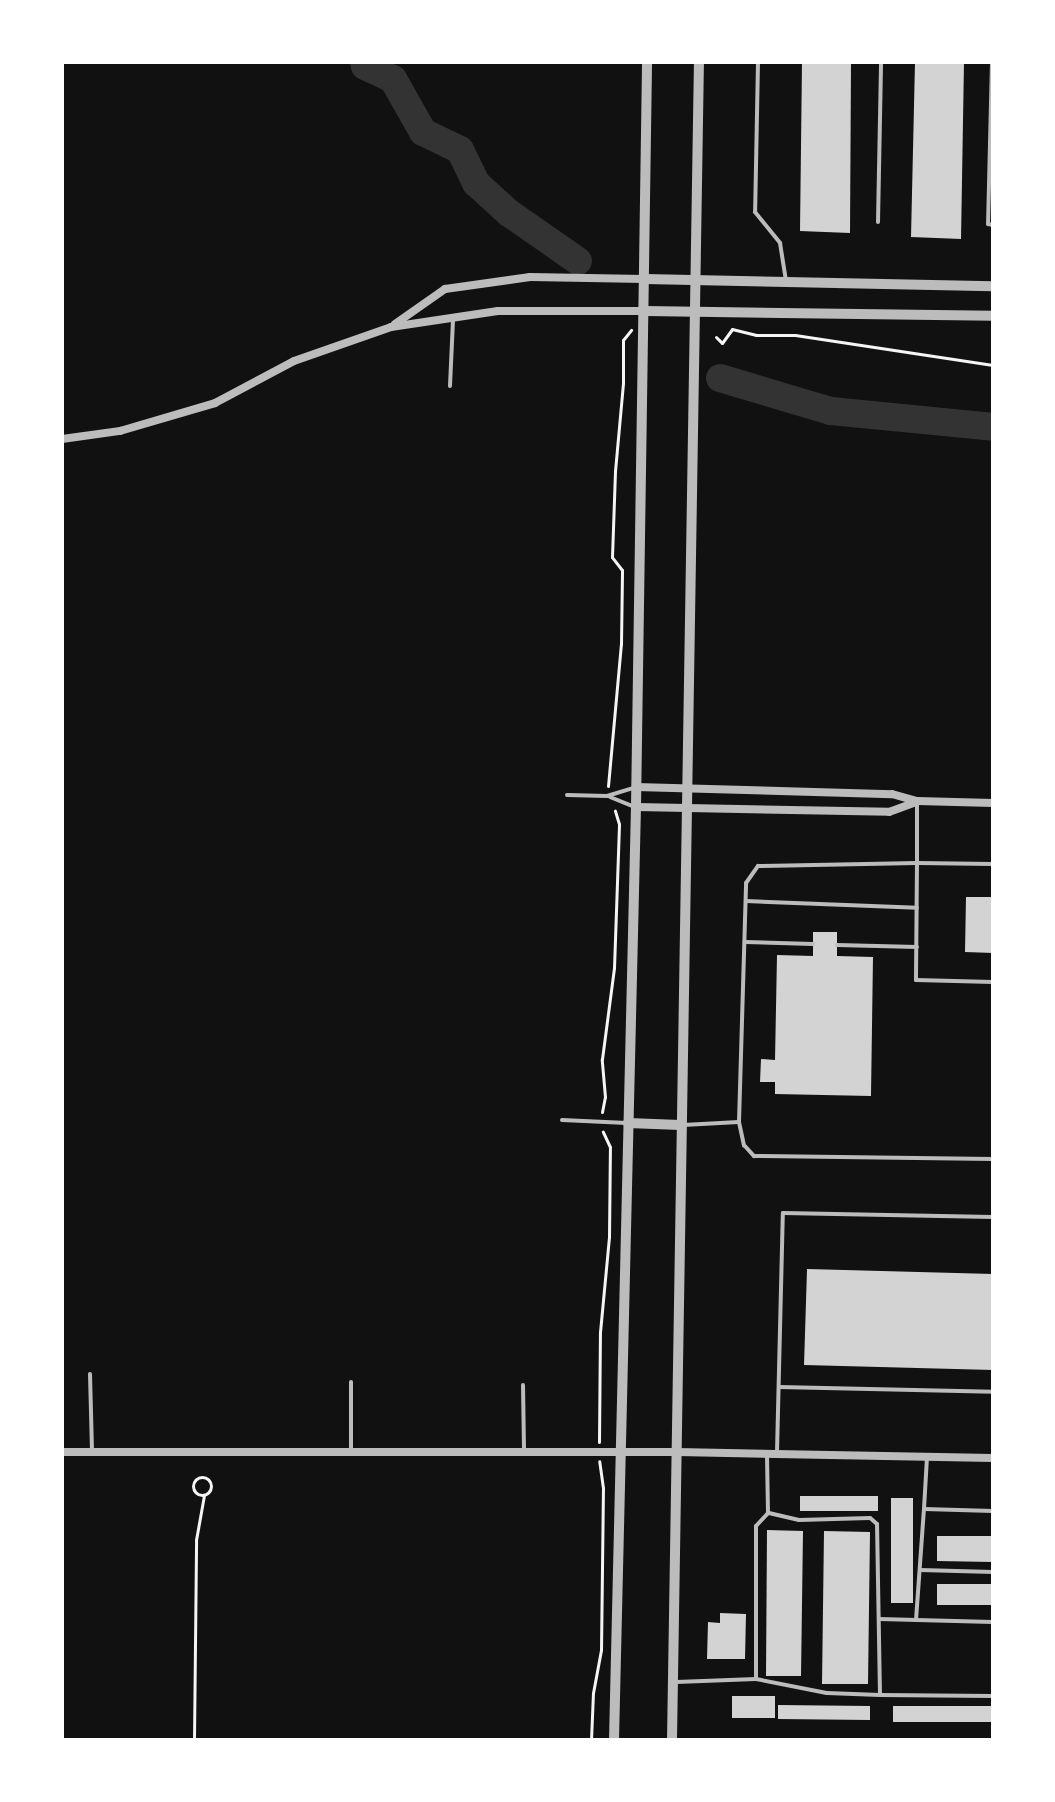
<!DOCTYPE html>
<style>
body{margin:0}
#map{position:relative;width:1055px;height:1802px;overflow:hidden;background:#111;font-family:"Fira Sans",sans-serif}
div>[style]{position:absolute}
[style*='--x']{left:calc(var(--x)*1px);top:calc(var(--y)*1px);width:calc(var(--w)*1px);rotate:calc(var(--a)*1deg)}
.river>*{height:28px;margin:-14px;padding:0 14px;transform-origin:14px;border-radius:14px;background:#333}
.building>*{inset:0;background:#d3d3d3}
.path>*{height:3px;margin:-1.5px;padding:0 1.5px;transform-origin:1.5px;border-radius:1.5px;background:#f5f5f5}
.path>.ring{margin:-1.5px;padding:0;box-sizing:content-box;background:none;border:3px solid #f5f5f5;border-radius:50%}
.service>*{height:4px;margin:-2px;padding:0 2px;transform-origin:2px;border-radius:2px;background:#bcbcbc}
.minor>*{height:8px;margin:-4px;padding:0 4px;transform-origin:4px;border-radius:4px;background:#bcbcbc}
.tertiary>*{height:10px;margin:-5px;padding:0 5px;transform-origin:5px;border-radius:5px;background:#bcbcbc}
span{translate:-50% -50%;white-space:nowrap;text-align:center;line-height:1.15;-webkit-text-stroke:7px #fff;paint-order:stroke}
.frame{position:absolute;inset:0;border:64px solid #fff;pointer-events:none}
</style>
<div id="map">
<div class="river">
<i style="--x:364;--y:62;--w:4;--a:76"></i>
<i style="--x:365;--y:66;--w:31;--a:25"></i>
<i style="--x:393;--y:79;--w:61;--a:60.5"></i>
<i style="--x:423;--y:132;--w:41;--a:25.9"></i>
<i style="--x:460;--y:150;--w:37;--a:64"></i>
<i style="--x:476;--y:183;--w:45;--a:42.3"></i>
<i style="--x:509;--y:213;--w:84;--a:34.8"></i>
<i style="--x:720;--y:378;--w:116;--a:16.6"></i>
<i style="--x:831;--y:411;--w:163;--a:5.6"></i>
</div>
<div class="building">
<i style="clip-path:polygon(802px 62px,851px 62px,850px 233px,800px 231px)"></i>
<i style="clip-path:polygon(915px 62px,964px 62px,961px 239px,911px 237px)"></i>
<i style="clip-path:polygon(966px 897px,993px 897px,993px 953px,965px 952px)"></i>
<i style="clip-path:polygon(813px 932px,837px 932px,837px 956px,873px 957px,871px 1096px,775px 1094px,775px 1082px,760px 1082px,761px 1059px,775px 1060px,777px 955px,813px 956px)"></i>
<i style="clip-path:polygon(807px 1269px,993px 1274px,993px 1370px,804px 1365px)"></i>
<i style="clip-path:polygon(800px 1496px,878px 1496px,878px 1511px,800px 1511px)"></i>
<i style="clip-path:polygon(891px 1498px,913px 1498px,913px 1603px,891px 1603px)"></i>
<i style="clip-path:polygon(767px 1530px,803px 1531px,801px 1676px,766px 1676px)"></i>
<i style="clip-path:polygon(824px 1531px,870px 1532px,868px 1684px,822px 1684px)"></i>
<i style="clip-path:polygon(937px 1536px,993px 1536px,993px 1562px,937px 1561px)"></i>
<i style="clip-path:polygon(937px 1584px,993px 1584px,993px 1605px,937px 1605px)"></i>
<i style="clip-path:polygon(720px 1613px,746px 1614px,745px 1659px,707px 1659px,708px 1622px,720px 1623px)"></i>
<i style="clip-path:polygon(732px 1696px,775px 1696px,775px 1718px,732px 1718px)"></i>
<i style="clip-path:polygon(778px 1705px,870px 1706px,870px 1720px,778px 1719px)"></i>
<i style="clip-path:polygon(893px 1706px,993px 1706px,993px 1722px,893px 1722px)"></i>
</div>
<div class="path">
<i style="--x:716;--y:337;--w:8;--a:45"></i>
<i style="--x:722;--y:343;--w:17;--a:-54"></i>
<i style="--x:732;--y:329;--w:25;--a:14"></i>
<i style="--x:756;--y:335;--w:39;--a:0"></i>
<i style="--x:795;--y:335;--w:200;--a:8.6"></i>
<i style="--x:608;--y:786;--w:143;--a:-84.8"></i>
<i style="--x:621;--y:644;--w:74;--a:-89.2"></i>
<i style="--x:622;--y:570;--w:16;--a:-128"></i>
<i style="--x:612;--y:557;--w:86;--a:-88"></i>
<i style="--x:615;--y:471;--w:88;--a:-84.8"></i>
<i style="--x:623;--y:383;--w:43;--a:-90"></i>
<i style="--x:623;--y:340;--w:13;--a:-51"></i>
<i style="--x:602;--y:1112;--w:15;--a:-79"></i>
<i style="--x:605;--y:1097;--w:38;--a:-95"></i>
<i style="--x:602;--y:1059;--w:92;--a:-82.5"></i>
<i style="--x:614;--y:968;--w:144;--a:-88"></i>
<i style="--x:619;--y:824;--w:14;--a:-107"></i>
<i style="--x:599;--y:1442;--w:110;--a:-89.5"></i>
<i style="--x:600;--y:1332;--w:95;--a:-84.6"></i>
<i style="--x:609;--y:1237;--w:90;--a:-89.4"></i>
<i style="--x:610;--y:1147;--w:17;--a:-115"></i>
<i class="ring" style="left:193px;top:1477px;width:15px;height:15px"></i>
<i style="--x:194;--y:1740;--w:200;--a:-89.4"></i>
<i style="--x:196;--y:1540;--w:46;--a:-79.9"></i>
<i style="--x:591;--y:1740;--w:47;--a:-87.6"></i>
<i style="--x:593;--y:1693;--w:44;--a:-79.5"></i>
<i style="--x:601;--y:1650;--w:162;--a:-89.3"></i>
<i style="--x:603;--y:1488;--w:27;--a:-98"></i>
</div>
<div class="service">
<i style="--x:758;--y:62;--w:150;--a:91.1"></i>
<i style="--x:755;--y:212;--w:40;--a:51"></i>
<i style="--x:780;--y:243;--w:37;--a:81"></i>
<i style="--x:992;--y:62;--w:162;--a:91.4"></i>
<i style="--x:988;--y:224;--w:5;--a:11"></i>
<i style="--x:878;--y:222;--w:160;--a:-88.9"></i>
<i style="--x:450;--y:386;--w:66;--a:-87.4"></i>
<i style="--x:567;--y:795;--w:40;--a:1.4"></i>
<i style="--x:607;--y:796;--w:27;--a:-17"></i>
<i style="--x:610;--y:797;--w:27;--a:22"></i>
<i style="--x:917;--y:801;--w:62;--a:90"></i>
<i style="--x:917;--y:863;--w:76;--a:0.8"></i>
<i style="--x:746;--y:901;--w:171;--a:2.3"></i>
<i style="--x:745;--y:942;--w:68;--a:1.7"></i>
<i style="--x:837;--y:945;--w:80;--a:1.4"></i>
<i style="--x:562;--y:1120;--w:65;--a:2.6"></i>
<i style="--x:739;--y:1122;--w:239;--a:-88.3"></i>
<i style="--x:746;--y:883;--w:21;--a:-55"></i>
<i style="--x:758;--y:866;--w:159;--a:-1.1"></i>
<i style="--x:917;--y:863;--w:117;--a:90.5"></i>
<i style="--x:916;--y:980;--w:77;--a:1.5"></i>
<i style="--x:683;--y:1125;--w:56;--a:-3.1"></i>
<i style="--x:739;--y:1122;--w:24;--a:78"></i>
<i style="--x:744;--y:1145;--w:15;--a:48"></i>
<i style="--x:754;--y:1156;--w:239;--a:0.7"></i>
<i style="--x:90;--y:1374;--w:78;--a:88.5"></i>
<i style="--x:523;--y:1385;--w:65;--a:89.1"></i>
<i style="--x:779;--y:1387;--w:214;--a:1.3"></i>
<i style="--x:351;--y:1452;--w:70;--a:-90"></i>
<i style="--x:777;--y:1452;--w:239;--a:-88.6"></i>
<i style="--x:783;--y:1213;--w:210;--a:1.1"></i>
<i style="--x:927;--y:1457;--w:52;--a:93.3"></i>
<i style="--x:924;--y:1509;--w:69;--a:1.7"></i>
<i style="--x:920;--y:1570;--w:73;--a:1.6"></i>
<i style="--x:879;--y:1619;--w:114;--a:1.5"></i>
<i style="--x:916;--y:1620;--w:111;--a:-85.9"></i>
<i style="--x:756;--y:1679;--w:72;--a:11.2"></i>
<i style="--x:827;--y:1693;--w:53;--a:2.2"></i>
<i style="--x:880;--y:1695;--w:171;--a:-91"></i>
<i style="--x:877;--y:1524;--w:9;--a:-139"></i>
<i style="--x:870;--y:1518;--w:71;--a:178.4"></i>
<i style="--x:799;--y:1520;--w:32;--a:-167"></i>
<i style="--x:676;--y:1682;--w:80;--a:-2.1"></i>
<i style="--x:756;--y:1679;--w:153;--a:-90"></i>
<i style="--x:756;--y:1526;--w:18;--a:-47"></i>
<i style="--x:768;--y:1513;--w:59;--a:-91"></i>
<i style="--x:880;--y:1695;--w:113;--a:0.5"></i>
</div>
<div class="minor">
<i style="--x:395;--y:324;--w:61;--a:-35"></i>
<i style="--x:445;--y:289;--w:86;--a:-8"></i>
<i style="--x:530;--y:277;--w:115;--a:1"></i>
<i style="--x:62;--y:439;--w:59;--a:-7.9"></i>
<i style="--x:120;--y:431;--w:99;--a:-16.4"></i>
<i style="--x:215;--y:403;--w:89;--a:-28"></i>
<i style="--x:294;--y:361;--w:103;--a:-19.3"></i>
<i style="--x:391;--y:327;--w:108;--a:-8.5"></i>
<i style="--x:498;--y:311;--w:147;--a:0"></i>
<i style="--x:636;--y:787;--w:256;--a:1.6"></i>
<i style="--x:892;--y:794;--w:26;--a:16"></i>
<i style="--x:917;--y:801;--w:76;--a:1.5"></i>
<i style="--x:636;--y:807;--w:253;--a:1.1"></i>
<i style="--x:889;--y:812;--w:29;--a:-20"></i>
<i style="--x:62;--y:1452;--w:615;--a:0"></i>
<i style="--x:677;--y:1452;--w:316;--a:1.1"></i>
</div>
<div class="tertiary">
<i style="--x:645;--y:279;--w:348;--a:1.2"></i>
<i style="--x:645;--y:311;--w:348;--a:0.8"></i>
<i style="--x:628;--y:1123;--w:52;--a:2.2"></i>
<i style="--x:614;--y:1740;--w:933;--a:-88.65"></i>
<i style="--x:636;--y:807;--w:745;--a:-89.15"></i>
<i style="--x:672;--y:1740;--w:1678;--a:-89.08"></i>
</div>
<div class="frame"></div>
</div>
